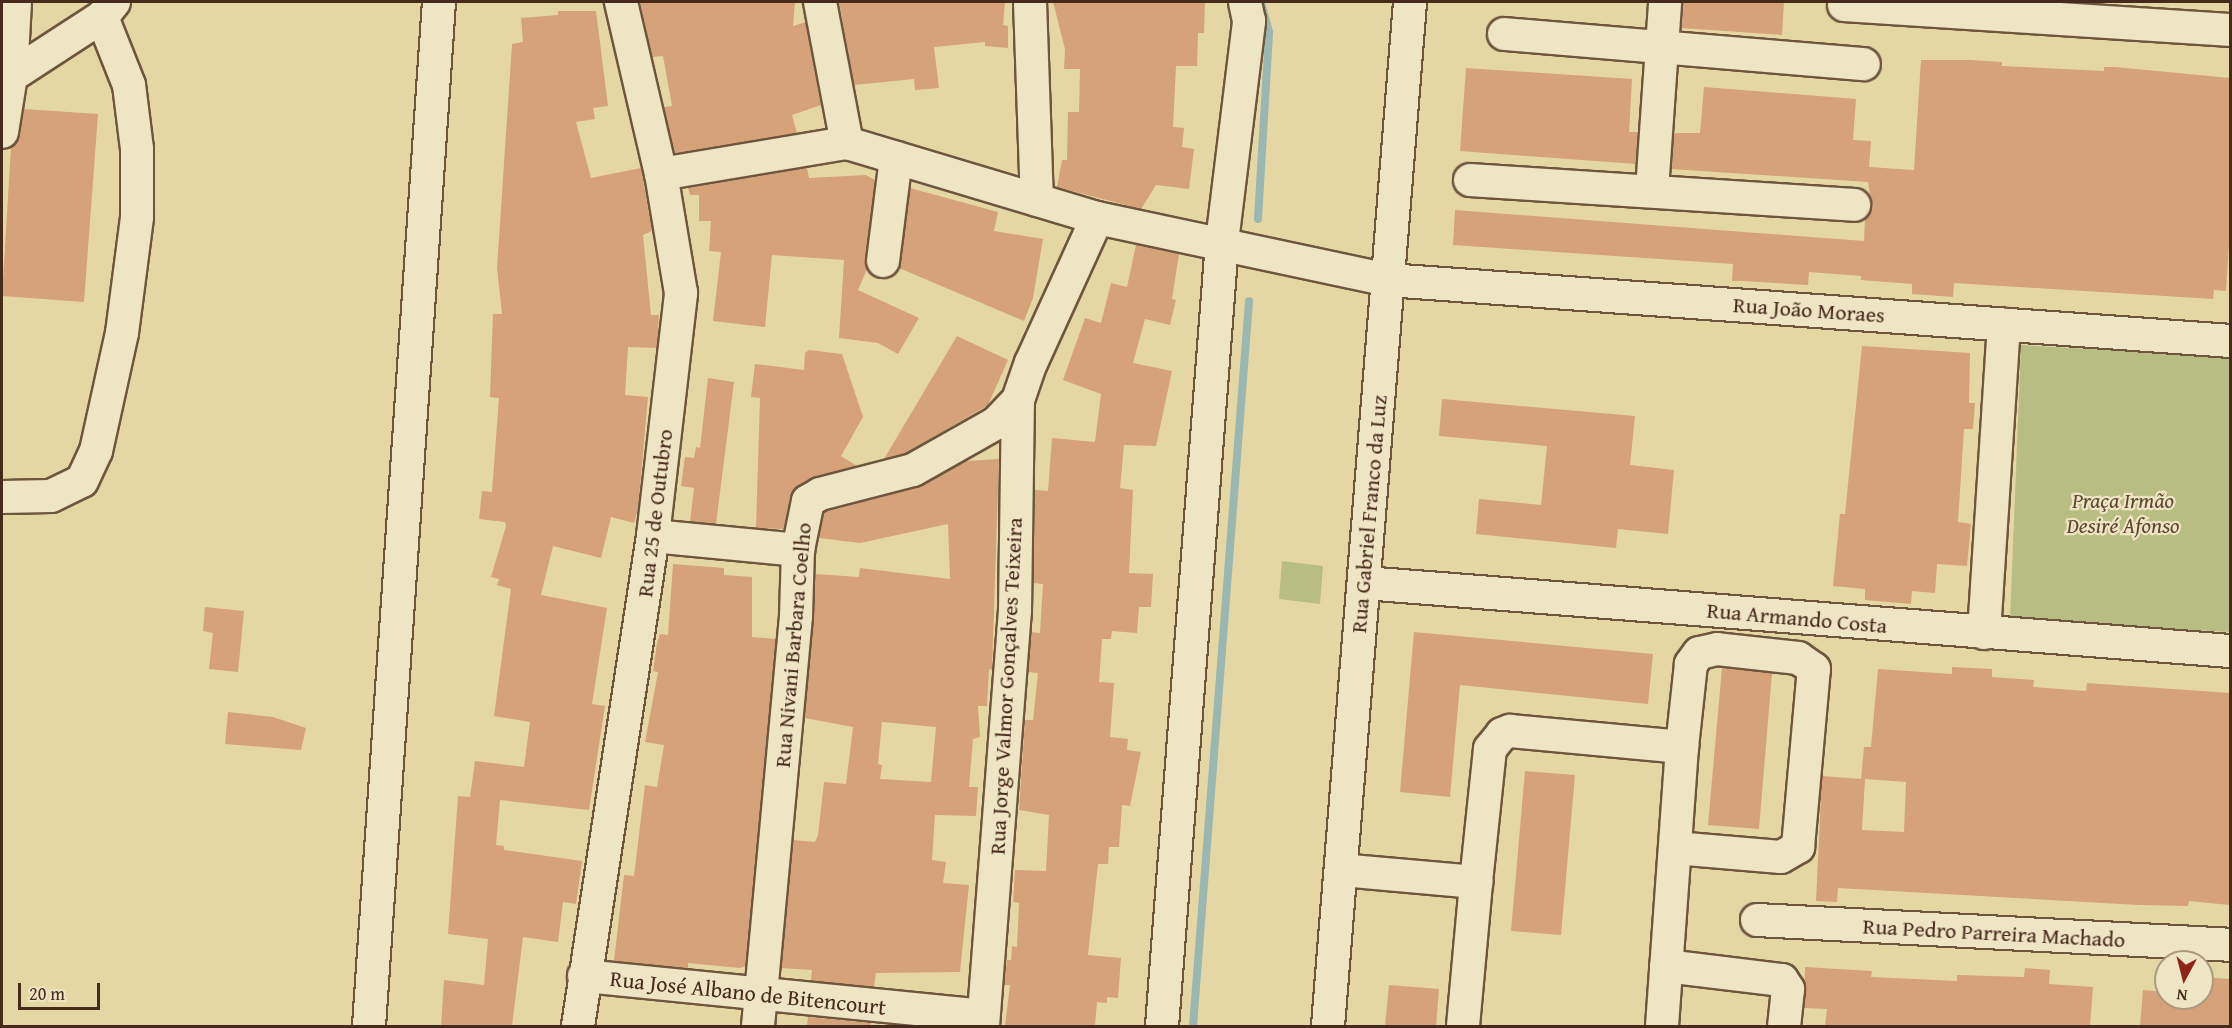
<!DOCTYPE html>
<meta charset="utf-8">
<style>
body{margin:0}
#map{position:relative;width:2232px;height:1028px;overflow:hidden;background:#e5d7a4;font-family:"Gentium Book Plus",serif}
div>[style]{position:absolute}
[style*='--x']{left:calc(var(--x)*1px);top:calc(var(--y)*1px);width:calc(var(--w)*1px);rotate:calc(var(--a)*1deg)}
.green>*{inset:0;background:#b8bd83}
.stream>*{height:8px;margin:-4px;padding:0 4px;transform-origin:4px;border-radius:4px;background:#9bb7b2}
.building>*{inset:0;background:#d6a279}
.roads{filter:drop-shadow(2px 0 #6e553e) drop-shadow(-2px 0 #6e553e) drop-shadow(0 2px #6e553e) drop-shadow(0 -2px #6e553e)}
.minor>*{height:32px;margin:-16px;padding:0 16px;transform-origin:16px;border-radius:16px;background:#eee5c4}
span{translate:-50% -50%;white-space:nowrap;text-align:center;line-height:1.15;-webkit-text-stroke:4.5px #eee5c4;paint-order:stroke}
.street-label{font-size:22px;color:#462a1c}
.park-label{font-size:22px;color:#5d4731;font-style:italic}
.frame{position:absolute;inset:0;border:3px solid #462a1c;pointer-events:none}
.north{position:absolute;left:2154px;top:950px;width:60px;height:60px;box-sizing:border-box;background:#eee5c4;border:2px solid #ab9a81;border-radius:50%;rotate:187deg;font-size:16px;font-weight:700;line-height:24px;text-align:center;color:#462a1c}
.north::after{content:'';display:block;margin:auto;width:21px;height:27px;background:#8f2418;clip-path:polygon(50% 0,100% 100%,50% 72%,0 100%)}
.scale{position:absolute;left:18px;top:983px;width:82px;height:27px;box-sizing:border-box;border:3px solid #462a1c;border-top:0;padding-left:8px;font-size:18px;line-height:21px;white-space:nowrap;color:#462a1c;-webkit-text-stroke:4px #eee5c4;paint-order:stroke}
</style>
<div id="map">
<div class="green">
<i style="clip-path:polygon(2021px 345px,2230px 357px,2230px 632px,2010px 620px)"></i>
<i style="clip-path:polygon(1282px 561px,1323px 566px,1320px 604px,1279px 599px)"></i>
</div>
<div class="stream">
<i style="--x:1258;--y:219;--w:187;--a:-86.6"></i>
<i style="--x:1269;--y:32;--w:31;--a:-105"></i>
<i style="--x:1193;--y:1026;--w:727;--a:-85.58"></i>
</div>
<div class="building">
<i style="clip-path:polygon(640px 2px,795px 2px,793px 26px,806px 22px,821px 105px,792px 115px,797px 133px,675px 153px,664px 107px,672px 106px,663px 56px,652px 57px)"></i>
<i style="clip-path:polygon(839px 2px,1005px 2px,1003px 25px,1008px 26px,1008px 48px,985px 46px,985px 42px,934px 47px,939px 88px,915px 90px,914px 79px,854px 85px)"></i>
<i style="clip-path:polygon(1053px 2px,1205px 2px,1204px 33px,1198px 33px,1197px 66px,1176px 66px,1173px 127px,1184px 128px,1182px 147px,1194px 149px,1189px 189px,1156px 185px,1141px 209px,1057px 187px,1062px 160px,1067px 160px,1068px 112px,1079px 112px,1080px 69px,1064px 69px,1065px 49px)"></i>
<i style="clip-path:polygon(1683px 2px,1784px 2px,1782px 35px,1681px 28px)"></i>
<i style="clip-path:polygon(558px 11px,596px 11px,608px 106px,593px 108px,595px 119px,576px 122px,591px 178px,641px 168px,652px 231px,643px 235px,651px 315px,659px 315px,657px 348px,628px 347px,625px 395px,648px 397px,638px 509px,634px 523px,611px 517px,601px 558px,553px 546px,541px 595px,607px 608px,592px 704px,605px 706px,589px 810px,500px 800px,496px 845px,504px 846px,504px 850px,582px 861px,576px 904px,563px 902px,558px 942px,523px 937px,512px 1026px,441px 1026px,444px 980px,484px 985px,488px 939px,448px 934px,458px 796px,470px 797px,475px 761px,524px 767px,530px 722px,494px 716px,511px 589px,497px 585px,499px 579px,491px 577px,506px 526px,505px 522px,479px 519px,482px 491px,492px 492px,499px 398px,490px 397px,493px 314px,502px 314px,497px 268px,512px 44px,523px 42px,521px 18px,558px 15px)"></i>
<i style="clip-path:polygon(1921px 60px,1971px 60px,2002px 62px,2002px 66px,2104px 71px,2104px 67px,2115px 67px,2230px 78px,2230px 230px,2226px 291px,2214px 290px,2213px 299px,1954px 283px,1953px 297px,1912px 294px,1912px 284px,1861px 280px,1861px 276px,1809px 272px,1808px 285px,1743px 281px,1732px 281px,1733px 264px,1453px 245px,1455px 210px,1864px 241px,1865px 218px,1872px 207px,1868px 182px,1671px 169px,1674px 133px,1700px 133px,1704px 87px,1856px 99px,1853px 140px,1871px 141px,1869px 167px,1914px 170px)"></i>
<i style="clip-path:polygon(1466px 68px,1632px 79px,1629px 132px,1638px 132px,1636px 164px,1460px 151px)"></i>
<i style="clip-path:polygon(24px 109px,98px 114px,84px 302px,2px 296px,11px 147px,20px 135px)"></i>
<i style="clip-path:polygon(807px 168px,809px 178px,866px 175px,875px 180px,867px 269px,858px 290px,919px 318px,898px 354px,878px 343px,839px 338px,844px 260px,772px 255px,765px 327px,713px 321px,721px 252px,709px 251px,711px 221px,699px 221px,699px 195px,690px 195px,688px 188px)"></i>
<i style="clip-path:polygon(910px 188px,998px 212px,994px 231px,1043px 239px,1033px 298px,1024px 321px,899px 268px)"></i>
<i style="clip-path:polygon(1136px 245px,1179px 254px,1172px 299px,1176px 300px,1170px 325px,1145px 319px,1133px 363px,1172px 371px,1156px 446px,1124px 445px,1120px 488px,1133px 490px,1129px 573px,1153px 574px,1151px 607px,1139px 607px,1137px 633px,1112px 631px,1111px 639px,1102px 639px,1099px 682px,1114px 683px,1110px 737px,1128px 739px,1127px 750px,1141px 752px,1130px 806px,1122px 805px,1119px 847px,1109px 847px,1108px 864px,1098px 864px,1088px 955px,1121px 958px,1118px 998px,1107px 997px,1107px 1003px,1097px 1002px,1095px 1026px,1005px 1026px,1010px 985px,1004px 985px,1007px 960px,1011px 960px,1012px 946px,1017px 947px,1019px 903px,1013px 902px,1015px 870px,1046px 871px,1049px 815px,1019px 810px,1025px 720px,1033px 720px,1038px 673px,1028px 672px,1031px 632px,1040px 633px,1043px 584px,1033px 583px,1035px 490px,1048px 491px,1052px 438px,1095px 442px,1101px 394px,1063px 380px,1085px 318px,1101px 323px,1111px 283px,1127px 287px)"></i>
<i style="clip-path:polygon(957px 336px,1008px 360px,988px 405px,906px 453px,884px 459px)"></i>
<i style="clip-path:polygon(1862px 346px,1970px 353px,1969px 403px,1975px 403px,1973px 429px,1964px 429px,1958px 522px,1971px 524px,1967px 566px,1937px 564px,1935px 593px,1912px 591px,1911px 604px,1865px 600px,1865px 589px,1833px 586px,1840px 514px,1845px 514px)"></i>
<i style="clip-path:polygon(809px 350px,842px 354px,863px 417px,841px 456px,857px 466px,816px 477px,799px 486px,790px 497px,784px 529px,756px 528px,760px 398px,751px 397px,755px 364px,804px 370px,805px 353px)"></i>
<i style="clip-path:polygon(708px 378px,734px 382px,716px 524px,690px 522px,694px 488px,681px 486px,685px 457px,694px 458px,696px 447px,700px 448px)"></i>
<i style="clip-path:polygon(1442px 399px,1635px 416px,1630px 465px,1674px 470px,1668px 534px,1618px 529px,1616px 548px,1476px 534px,1479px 499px,1541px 505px,1547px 446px,1439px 436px)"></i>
<i style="clip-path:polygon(evenodd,999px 459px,992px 670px,989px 669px,987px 706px,978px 706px,980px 737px,973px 739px,969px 787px,978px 787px,976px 816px,935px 815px,932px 860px,946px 862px,943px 883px,969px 885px,960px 972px,876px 973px,874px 987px,811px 981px,812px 970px,781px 968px,793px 840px,815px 842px,818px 835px,824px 782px,846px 784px,853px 727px,805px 718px,815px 574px,859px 577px,860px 568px,950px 579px,948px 524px,860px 543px,819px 538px,824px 512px,918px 487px,966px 461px,999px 459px,882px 722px,936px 727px,931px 782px,880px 779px,882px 765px,878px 764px,882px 722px)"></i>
<i style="clip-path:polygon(673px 564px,724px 568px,724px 575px,752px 577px,752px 637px,776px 639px,746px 966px,740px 968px,688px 963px,688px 968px,614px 961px,624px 875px,634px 876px,645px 785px,657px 787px,664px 745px,645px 742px,658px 672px,653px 671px,657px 643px,660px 634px,668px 635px)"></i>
<i style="clip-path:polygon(205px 607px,244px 611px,238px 672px,209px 669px,213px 633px,203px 631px)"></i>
<i style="clip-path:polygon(1414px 632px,1653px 654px,1648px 704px,1460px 685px,1450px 797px,1400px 792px)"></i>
<i style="clip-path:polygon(evenodd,1952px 667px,1992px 669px,1992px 677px,2034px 680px,2033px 687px,2086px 691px,2087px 683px,2230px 693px,2230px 905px,2189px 901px,2188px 906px,2139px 905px,1838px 888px,1837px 902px,1816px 901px,1822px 776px,1861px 779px,1864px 747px,1871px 747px,1878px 669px,1952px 674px,1952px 667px,1865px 779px,1906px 782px,1904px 832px,1862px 830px,1865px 779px)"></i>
<i style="clip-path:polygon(1722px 668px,1772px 673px,1759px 829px,1708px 825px)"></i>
<i style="clip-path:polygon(228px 712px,273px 717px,306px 728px,301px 750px,225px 744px)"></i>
<i style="clip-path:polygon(1525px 771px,1575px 775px,1561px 935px,1511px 931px)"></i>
<i style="clip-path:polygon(1805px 967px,1872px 971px,1871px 977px,1957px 981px,1957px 975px,2024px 977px,2025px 968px,2050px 970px,2049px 984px,2093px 987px,2090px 1026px,1825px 1026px,1827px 1009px,1804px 1008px)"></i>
<i style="clip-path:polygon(2202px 977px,2230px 979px,2230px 1026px,2140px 1026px,2143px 990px,2166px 992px,2166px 998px,2202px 998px)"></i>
<i style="clip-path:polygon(1389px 985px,1439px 989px,1436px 1026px,1385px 1026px)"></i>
<i style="clip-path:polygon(808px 1017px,871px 1023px,871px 1026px,807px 1026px)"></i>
</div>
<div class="roads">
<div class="minor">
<i style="--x:820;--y:2;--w:144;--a:79.2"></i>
<i style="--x:1030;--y:2;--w:198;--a:88"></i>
<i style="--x:1844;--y:5;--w:387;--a:3.7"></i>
<i style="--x:1504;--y:34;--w:361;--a:4.8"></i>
<i style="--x:11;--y:76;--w:74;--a:-86.9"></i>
<i style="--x:2;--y:132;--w:57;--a:-80.9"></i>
<i style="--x:11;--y:76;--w:108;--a:-33"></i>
<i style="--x:102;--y:17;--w:19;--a:-51"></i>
<i style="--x:661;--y:174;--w:189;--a:-9.5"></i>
<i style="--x:847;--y:143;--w:261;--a:16.7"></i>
<i style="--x:1097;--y:218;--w:298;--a:12"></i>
<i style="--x:1388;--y:280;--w:844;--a:4.14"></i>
<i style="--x:1470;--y:180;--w:385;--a:3.7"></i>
<i style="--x:1652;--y:190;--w:188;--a:-86"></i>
<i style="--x:883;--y:261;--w:104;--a:-82.8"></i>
<i style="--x:2;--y:497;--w:49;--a:-1.2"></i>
<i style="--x:51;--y:496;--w:34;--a:-26"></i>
<i style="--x:82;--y:481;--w:33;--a:-65"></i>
<i style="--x:96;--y:451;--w:121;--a:-77.6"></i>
<i style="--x:122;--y:333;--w:117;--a:-82.6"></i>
<i style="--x:137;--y:217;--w:68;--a:-90"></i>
<i style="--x:137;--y:149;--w:64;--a:-97.1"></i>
<i style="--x:129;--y:85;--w:73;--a:-111.7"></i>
<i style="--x:653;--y:536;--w:146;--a:5.5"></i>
<i style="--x:1364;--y:583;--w:869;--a:4.49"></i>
<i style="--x:1984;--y:633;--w:309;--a:-86.3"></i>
<i style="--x:1675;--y:848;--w:106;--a:4.9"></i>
<i style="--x:1781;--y:857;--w:20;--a:-30"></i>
<i style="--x:1798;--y:847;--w:179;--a:-84.9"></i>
<i style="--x:1814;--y:669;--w:19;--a:-145"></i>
<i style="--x:1798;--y:658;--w:81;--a:-173.7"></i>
<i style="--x:1717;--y:649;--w:18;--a:167"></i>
<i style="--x:1699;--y:653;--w:14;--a:126"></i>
<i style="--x:1691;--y:664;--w:83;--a:96.2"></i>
<i style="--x:1341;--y:870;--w:136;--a:5.1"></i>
<i style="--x:1476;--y:882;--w:134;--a:-84"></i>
<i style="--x:1490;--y:749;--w:19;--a:-51"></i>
<i style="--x:1502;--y:734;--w:9;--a:-21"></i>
<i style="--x:1510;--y:731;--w:173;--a:5.3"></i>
<i style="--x:1682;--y:747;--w:280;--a:94.1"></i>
<i style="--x:1757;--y:920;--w:474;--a:3"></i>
<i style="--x:1666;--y:966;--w:117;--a:6.9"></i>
<i style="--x:1782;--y:980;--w:11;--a:56"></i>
<i style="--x:1788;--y:989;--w:37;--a:96"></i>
<i style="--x:584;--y:976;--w:401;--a:5.7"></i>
<i style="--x:369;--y:1026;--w:1026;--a:-86.09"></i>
<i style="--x:578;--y:1026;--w:496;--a:-81.3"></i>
<i style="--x:653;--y:536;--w:245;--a:-83.4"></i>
<i style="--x:681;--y:293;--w:121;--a:-99.5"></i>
<i style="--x:661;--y:174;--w:177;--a:-103.1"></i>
<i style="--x:758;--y:1026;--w:412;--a:-84.7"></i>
<i style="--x:796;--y:616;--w:66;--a:-88.3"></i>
<i style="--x:798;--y:550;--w:50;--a:-78.5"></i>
<i style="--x:808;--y:501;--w:14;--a:-30"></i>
<i style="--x:820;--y:494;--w:96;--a:-14.5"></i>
<i style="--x:913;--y:470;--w:95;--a:-29.5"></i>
<i style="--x:996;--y:423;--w:32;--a:-46"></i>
<i style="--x:983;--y:1026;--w:416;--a:-85.6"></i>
<i style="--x:1015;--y:611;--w:211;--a:-89.2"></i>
<i style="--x:1018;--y:400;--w:39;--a:-71"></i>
<i style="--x:1031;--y:363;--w:159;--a:-65.5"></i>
<i style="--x:1162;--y:1026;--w:786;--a:-85.62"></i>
<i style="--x:1222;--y:242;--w:223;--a:-83"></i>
<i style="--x:1249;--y:21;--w:19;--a:-102"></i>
<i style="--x:1328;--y:1026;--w:1027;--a:-85.42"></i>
<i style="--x:1463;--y:1026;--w:145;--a:-84.8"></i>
</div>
</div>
<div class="street-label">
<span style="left:1809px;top:310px;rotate:4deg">Rua João Moraes</span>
<span style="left:655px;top:513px;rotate:-83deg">Rua 25 de Outubro</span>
<span style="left:1369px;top:514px;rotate:-85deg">Rua Gabriel Franco da Luz</span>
<span style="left:1797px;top:618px;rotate:5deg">Rua Armando Costa</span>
<span style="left:793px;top:645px;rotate:-85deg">Rua Nivani Barbara Coelho</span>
<span style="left:1006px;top:686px;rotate:-87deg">Rua Jorge Valmor Gonçalves Teixeira</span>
<span style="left:1994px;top:933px;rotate:3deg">Rua Pedro Parreira Machado</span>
<span style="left:748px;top:993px;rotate:6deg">Rua José Albano de Bitencourt</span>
</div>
<div class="park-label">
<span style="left:2123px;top:513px">Praça Irmão<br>Desiré Afonso</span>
</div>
<div class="frame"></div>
<div class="north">N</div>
<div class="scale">20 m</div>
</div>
